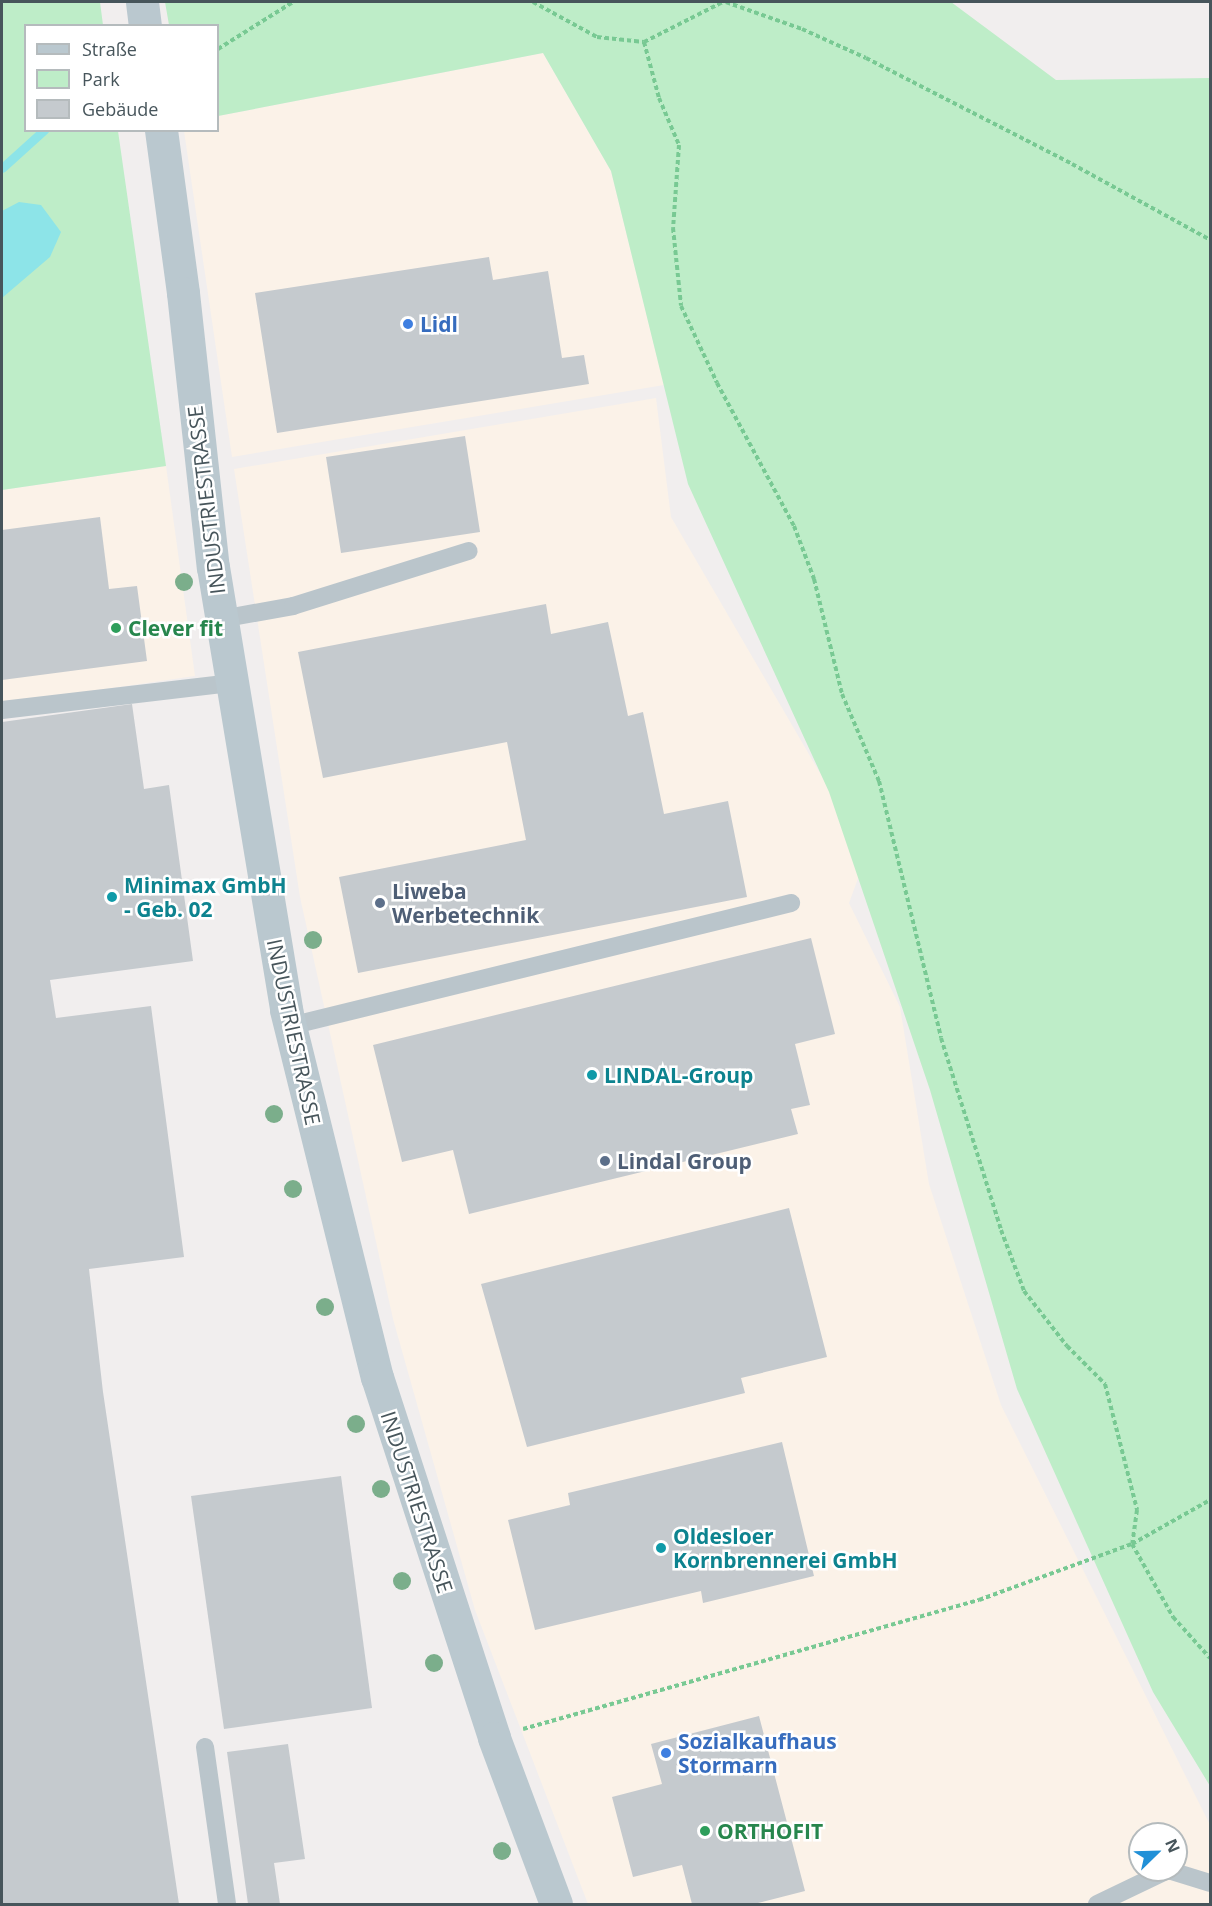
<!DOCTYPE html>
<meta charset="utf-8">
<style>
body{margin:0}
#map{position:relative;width:1212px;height:1906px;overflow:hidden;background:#f1eeee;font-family:"Open Sans",sans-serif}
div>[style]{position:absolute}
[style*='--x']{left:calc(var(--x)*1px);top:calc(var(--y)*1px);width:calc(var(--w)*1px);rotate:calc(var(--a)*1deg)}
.commercial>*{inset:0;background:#fbf2e8}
.green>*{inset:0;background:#beedc8}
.water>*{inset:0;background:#8de4e8}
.stream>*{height:9px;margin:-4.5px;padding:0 4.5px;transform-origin:4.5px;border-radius:4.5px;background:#8de4e8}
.building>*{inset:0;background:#c5cace}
.path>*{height:4px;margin-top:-2px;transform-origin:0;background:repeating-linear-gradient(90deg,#78c993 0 4.5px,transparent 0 7.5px)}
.lane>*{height:18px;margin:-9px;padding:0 9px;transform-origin:9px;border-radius:9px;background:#bac5cb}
.secondary>*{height:33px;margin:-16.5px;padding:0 16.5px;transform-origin:16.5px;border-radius:16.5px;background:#bac8cf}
.trees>*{width:18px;height:18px;margin:-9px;border-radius:50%;background:#7bae8b}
.dots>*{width:16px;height:16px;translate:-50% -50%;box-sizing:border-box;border:3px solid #fff;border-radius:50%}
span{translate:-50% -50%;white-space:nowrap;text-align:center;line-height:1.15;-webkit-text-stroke:5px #fff;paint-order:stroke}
.shop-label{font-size:21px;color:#366cbe;font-weight:700}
.left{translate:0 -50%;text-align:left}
.street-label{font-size:21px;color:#47555b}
.leisure-label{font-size:21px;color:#27864d;font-weight:700}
.culture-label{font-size:21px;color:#0d838f;font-weight:700}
.service-label{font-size:21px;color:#4e5e75;font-weight:700}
.frame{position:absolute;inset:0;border:3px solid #47555b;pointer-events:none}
.legend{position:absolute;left:24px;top:24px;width:195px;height:108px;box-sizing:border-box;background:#fff;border:2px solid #b5bbbd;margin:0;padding:8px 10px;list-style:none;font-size:18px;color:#47555b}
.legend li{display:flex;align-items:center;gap:12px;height:30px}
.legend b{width:30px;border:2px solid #b5bbbd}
.north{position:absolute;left:1128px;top:1822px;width:60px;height:60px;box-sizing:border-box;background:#fff;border:2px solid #b5bbbd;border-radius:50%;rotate:67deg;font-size:16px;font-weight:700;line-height:24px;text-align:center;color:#47555b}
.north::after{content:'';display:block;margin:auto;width:21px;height:27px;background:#2190d7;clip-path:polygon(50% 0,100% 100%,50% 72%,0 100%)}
</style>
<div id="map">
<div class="commercial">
<i style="clip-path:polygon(543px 53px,611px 171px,664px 385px,232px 457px,184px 131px,218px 130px,218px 116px)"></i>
<i style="clip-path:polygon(evenodd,656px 398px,671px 517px,867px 854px,849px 903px,900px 1007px,929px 1184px,1001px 1405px,1210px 1825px,1210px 1904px,588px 1904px,475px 1610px,393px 1319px,300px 897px,234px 469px,656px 398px,1140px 1834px,1176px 1834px,1176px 1870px,1140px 1870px,1140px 1834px)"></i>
<i style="clip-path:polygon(166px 466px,195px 676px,2px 704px,2px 490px)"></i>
</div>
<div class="green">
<i style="clip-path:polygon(2px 2px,100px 2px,103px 25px,26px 26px,26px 130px,118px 131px,166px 466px,2px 490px)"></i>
<i style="clip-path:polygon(165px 2px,951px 2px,1056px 80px,1210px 78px,1210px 1786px,1153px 1692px,1017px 1389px,930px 1090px,829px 792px,688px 484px,611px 171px,543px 53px,218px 116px,218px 26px,169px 25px)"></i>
</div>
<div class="water">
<i style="clip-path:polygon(19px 202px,41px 205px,61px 232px,50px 257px,2px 298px,2px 211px)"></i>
</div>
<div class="stream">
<i style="--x:2;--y:168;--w:57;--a:-42.1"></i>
</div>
<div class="building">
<i style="clip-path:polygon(489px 257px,493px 280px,548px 271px,562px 358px,584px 355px,589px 384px,277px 433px,255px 293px)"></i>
<i style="clip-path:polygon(465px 436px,480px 532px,341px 553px,326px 457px)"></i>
<i style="clip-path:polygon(100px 517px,109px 589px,137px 586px,147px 661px,2px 680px,2px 530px)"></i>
<i style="clip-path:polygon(546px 604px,551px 634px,608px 622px,628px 716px,643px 712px,664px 814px,728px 801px,747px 897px,358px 973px,339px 877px,526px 840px,507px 742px,323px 778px,298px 652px)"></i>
<i style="clip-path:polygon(132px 704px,144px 789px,169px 785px,193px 961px,50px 980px,56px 1018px,151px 1006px,184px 1257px,89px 1269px,103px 1392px,179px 1904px,2px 1904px,2px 722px)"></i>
<i style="clip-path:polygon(811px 938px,835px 1034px,795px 1044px,810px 1105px,791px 1109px,798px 1134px,469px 1214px,453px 1150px,402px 1162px,373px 1045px)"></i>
<i style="clip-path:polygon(789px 1208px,827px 1357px,741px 1378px,745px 1393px,527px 1447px,481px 1284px)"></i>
<i style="clip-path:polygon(782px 1442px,814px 1576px,703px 1603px,701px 1591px,535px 1630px,508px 1520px,570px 1505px,568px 1493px)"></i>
<i style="clip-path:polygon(341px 1476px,372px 1708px,224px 1729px,191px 1496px)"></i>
<i style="clip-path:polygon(759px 1716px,805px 1891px,754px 1904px,692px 1904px,682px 1865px,633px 1877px,612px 1797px,662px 1784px,651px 1744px)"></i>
<i style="clip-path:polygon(288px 1744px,305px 1859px,274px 1863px,280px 1904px,248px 1904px,227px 1752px)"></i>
</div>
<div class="path">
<i style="--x:533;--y:2;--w:73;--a:28.7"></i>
<i style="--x:597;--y:37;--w:47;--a:6.1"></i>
<i style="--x:644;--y:42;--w:89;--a:-26.9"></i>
<i style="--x:726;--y:2;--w:81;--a:19.6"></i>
<i style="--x:802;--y:29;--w:70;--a:24.4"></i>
<i style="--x:866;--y:58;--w:232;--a:27.2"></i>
<i style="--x:1072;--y:164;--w:158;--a:28.8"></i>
<i style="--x:644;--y:42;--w:58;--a:75"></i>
<i style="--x:659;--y:98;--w:51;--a:66.9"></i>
<i style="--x:679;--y:145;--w:83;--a:94.1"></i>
<i style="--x:673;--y:228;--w:78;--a:84.1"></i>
<i style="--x:681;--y:306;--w:85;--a:64.9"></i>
<i style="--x:717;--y:383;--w:162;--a:61.7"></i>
<i style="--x:794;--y:526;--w:57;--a:69.3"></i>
<i style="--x:814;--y:579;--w:118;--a:76.3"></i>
<i style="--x:842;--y:694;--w:95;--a:67"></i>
<i style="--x:879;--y:781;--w:264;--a:76.4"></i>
<i style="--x:941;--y:1038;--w:201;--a:72.6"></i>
<i style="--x:1001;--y:1230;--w:65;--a:69.3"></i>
<i style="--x:1024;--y:1291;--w:70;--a:52"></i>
<i style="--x:1067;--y:1346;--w:54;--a:45"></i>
<i style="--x:1105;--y:1384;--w:130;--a:75.7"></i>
<i style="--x:1137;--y:1510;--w:34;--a:98"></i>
<i style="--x:1132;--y:1544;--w:84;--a:60.7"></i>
<i style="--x:1173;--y:1617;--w:55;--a:47.9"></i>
<i style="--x:218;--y:49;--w:89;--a:-32.1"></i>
<i style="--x:523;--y:1729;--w:474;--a:-15.8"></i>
<i style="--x:979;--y:1600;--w:163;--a:-20.1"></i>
<i style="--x:1132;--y:1544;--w:90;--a:-29.4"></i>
</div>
<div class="lane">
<i style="--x:221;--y:619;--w:73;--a:-10.2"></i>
<i style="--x:293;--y:606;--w:184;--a:-17.4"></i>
<i style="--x:2;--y:710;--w:232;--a:-6.7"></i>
<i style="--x:290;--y:1026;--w:516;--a:-13.79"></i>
<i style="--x:205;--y:1747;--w:159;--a:82"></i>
<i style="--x:1097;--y:1904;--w:79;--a:-25.6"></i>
<i style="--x:1168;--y:1870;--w:44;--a:17.2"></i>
</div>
<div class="secondary">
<i style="--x:142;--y:2;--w:24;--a:83"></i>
<i style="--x:161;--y:130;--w:164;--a:82.3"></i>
<i style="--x:183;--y:293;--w:276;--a:83.8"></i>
<i style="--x:213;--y:567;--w:449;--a:80.6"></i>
<i style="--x:286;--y:1010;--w:378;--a:76.1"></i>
<i style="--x:377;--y:1377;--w:379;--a:72"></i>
<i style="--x:494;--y:1738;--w:177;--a:69.5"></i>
</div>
<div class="trees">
<i style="left:184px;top:582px"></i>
<i style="left:313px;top:940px"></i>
<i style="left:274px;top:1114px"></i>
<i style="left:293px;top:1189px"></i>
<i style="left:325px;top:1307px"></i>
<i style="left:356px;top:1424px"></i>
<i style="left:381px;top:1489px"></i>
<i style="left:402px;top:1581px"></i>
<i style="left:434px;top:1663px"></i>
<i style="left:502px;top:1851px"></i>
</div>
<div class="dots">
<i style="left:408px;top:324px;background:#3f7fe0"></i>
<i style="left:116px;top:628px;background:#2e9e5b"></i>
<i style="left:112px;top:897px;background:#0f9aa8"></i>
<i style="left:380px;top:903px;background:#5c6f8a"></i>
<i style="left:592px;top:1075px;background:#0f9aa8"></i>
<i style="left:605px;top:1161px;background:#5c6f8a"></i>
<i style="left:661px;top:1548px;background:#0f9aa8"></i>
<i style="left:666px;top:1753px;background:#3f7fe0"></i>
<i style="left:705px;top:1831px;background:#2e9e5b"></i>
</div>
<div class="shop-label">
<span class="left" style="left:420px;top:324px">Lidl</span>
<span class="left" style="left:678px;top:1753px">Sozialkaufhaus<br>Stormarn</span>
</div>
<div class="street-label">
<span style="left:206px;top:500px;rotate:-97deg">INDUSTRIESTRASSE</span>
<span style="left:294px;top:1032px;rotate:78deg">INDUSTRIESTRASSE</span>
<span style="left:417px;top:1502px;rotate:72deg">INDUSTRIESTRASSE</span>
</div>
<div class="leisure-label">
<span class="left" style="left:128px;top:628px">Clever fit</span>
<span class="left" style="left:717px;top:1831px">ORTHOFIT</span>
</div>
<div class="culture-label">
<span class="left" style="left:124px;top:897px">Minimax GmbH<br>- Geb. 02</span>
<span class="left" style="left:604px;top:1075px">LINDAL-Group</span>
<span class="left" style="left:673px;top:1548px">Oldesloer<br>Kornbrennerei GmbH</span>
</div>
<div class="service-label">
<span class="left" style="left:392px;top:903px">Liweba<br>Werbetechnik</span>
<span class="left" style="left:617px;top:1161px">Lindal Group</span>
</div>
<div class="frame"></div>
<ul class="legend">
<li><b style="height:8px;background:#bac8cf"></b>Straße</li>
<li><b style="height:16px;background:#beedc8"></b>Park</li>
<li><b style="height:16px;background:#c5cace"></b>Gebäude</li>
</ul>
<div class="north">N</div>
</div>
